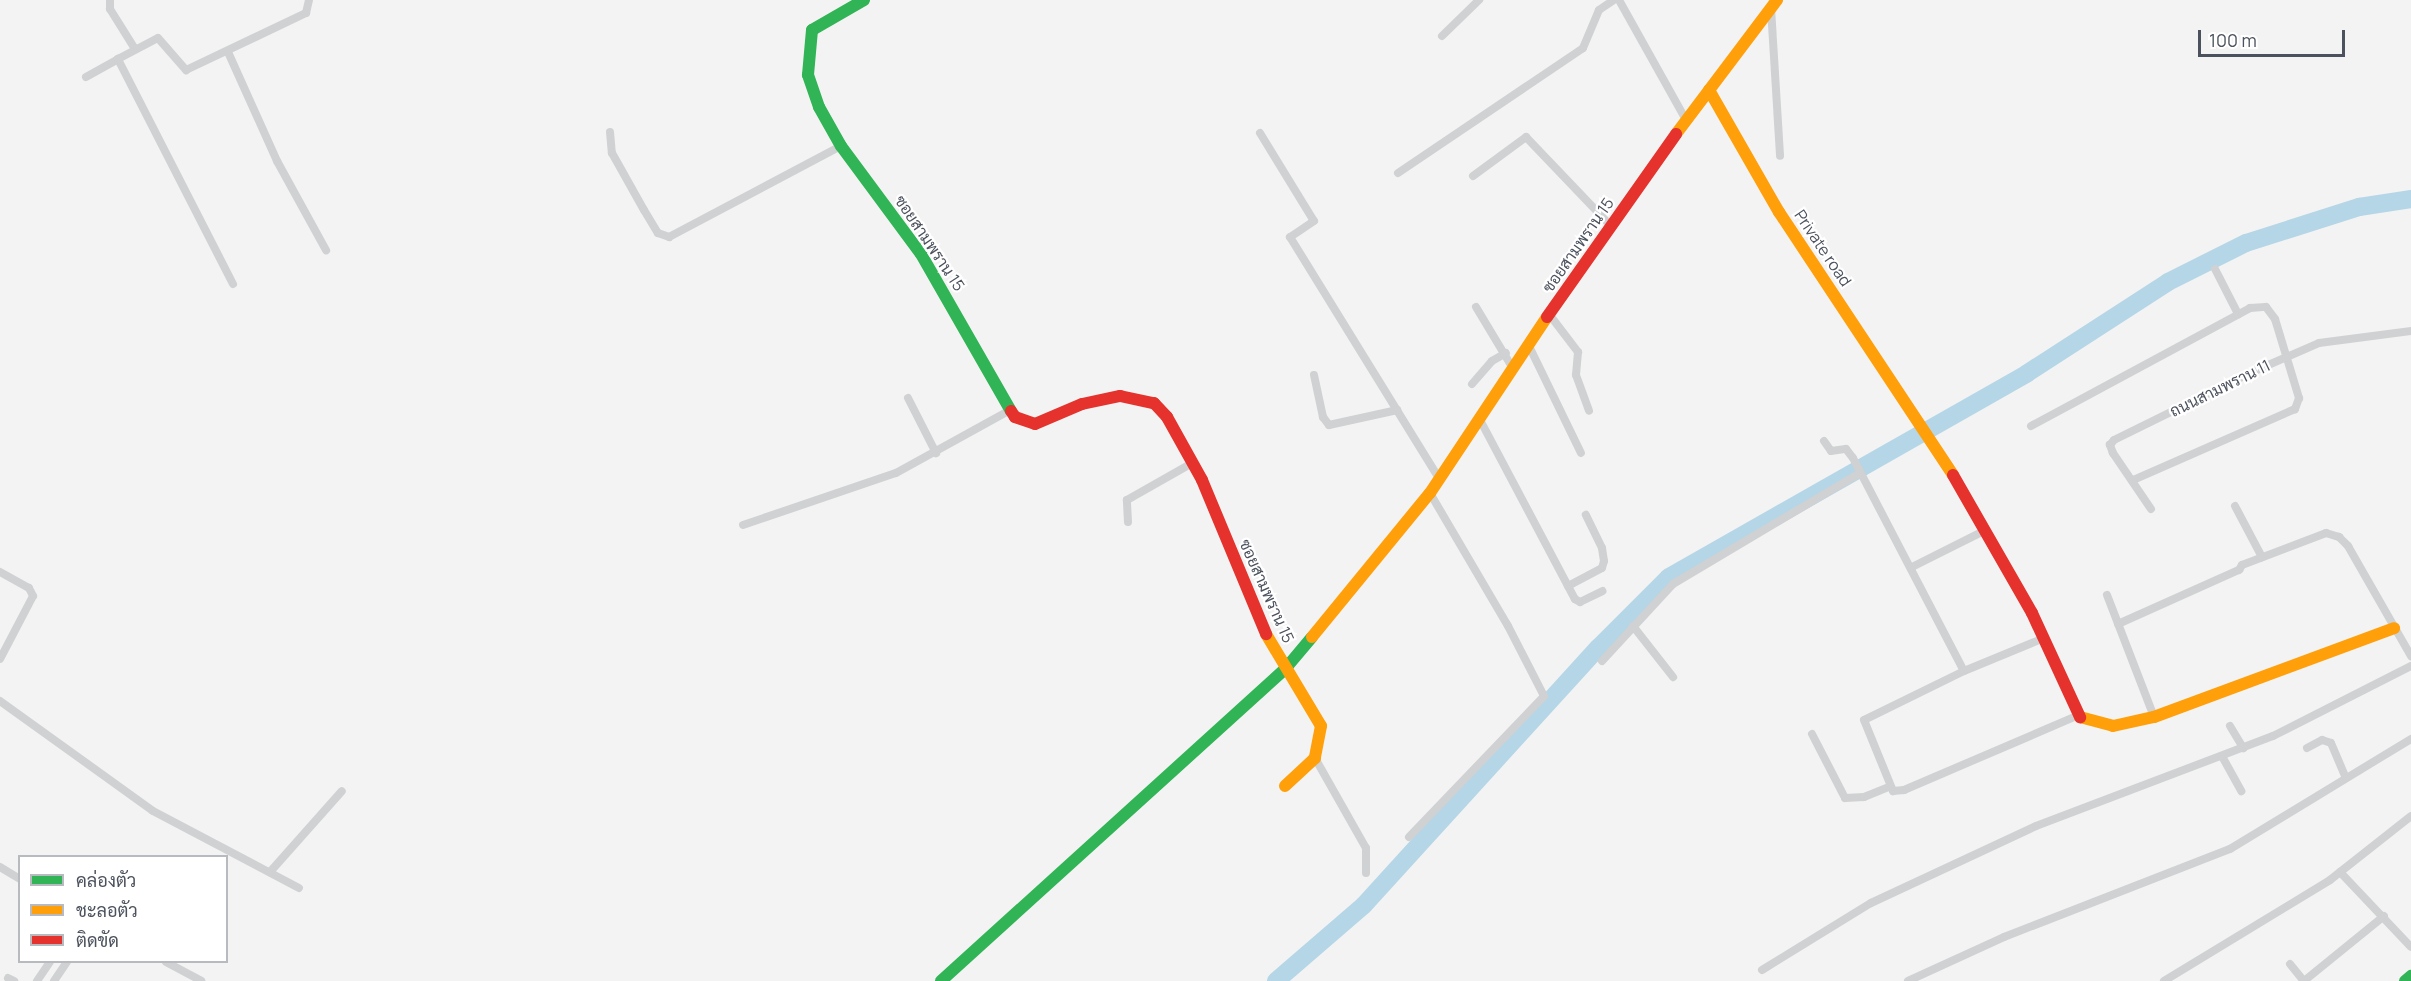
<!DOCTYPE html>
<meta charset="utf-8">
<style>
body{margin:0}
#map{position:relative;width:2411px;height:981px;overflow:hidden;background:#f3f3f3;font-family:Manrope,Sarabun,sans-serif}
div>[style]{position:absolute}
[style*='--x']{left:calc(var(--x)*1px);top:calc(var(--y)*1px);width:calc(var(--w)*1px);rotate:calc(var(--a)*1deg)}
.river>*{height:18px;margin:-9px;padding:0 9px;transform-origin:9px;border-radius:9px;background:#b5d6e7}
.street>*{height:8px;margin:-4px;padding:0 4px;transform-origin:4px;border-radius:4px;background:#cfd1d3}
.fast>*{height:12px;margin:-6px;padding:0 6px;transform-origin:6px;border-radius:6px;background:#30b455}
.slow>*{height:12px;margin:-6px;padding:0 6px;transform-origin:6px;border-radius:6px;background:#ff9f0a}
.jam>*{height:12px;margin:-6px;padding:0 6px;transform-origin:6px;border-radius:6px;background:#e5322d}
span{translate:-50% -50%;white-space:nowrap;text-align:center;line-height:1.15;-webkit-text-stroke:4.5px #fff;paint-order:stroke}
.street-label{font-size:16px;color:#4c525d}
.legend{position:absolute;left:18px;top:855px;width:210px;height:108px;box-sizing:border-box;background:#fff;border:2px solid #b7babe;margin:0;padding:8px 10px;list-style:none;font-size:18px;color:#4c525d}
.legend li{display:flex;align-items:center;gap:12px;height:30px}
.legend b{width:30px;border:2px solid #b7babe}
.scale{position:absolute;left:2198px;top:30px;width:147px;height:27px;box-sizing:border-box;border:3px solid #4c525d;border-top:0;padding-left:8px;font-size:18px;line-height:21px;white-space:nowrap;color:#4c525d;-webkit-text-stroke:4px #fff;paint-order:stroke}
</style>
<div id="map">
<div class="river">
<i style="--x:1276;--y:981;--w:116;--a:-40.8"></i>
<i style="--x:1364;--y:905;--w:348;--a:-47.7"></i>
<i style="--x:1598;--y:648;--w:100;--a:-45"></i>
<i style="--x:1669;--y:577;--w:411;--a:-29.6"></i>
<i style="--x:2026;--y:374;--w:169;--a:-32.9"></i>
<i style="--x:2168;--y:282;--w:87;--a:-26.6"></i>
<i style="--x:2246;--y:243;--w:119;--a:-17.7"></i>
<i style="--x:2359;--y:207;--w:53;--a:-8.7"></i>
</div>
<div class="street">
<i style="--x:110;--y:0;--w:9;--a:90"></i>
<i style="--x:110;--y:9;--w:47;--a:58"></i>
<i style="--x:1619;--y:0;--w:137;--a:60.8"></i>
<i style="--x:1771;--y:8;--w:148;--a:86.5"></i>
<i style="--x:1442;--y:36;--w:52;--a:-44.2"></i>
<i style="--x:228;--y:52;--w:120;--a:65.8"></i>
<i style="--x:277;--y:161;--w:102;--a:61.2"></i>
<i style="--x:86;--y:77;--w:37;--a:-29"></i>
<i style="--x:610;--y:132;--w:21;--a:85"></i>
<i style="--x:612;--y:153;--w:65;--a:60.7"></i>
<i style="--x:644;--y:210;--w:27;--a:59"></i>
<i style="--x:658;--y:233;--w:12;--a:20"></i>
<i style="--x:669;--y:237;--w:195;--a:-27.9"></i>
<i style="--x:1260;--y:133;--w:103;--a:58.5"></i>
<i style="--x:1314;--y:221;--w:29;--a:146"></i>
<i style="--x:1290;--y:237;--w:283;--a:58.3"></i>
<i style="--x:1398;--y:173;--w:223;--a:-34"></i>
<i style="--x:1583;--y:48;--w:41;--a:-67.2"></i>
<i style="--x:1599;--y:10;--w:18;--a:-34"></i>
<i style="--x:1473;--y:176;--w:66;--a:-36.3"></i>
<i style="--x:1526;--y:137;--w:123;--a:46.3"></i>
<i style="--x:2215;--y:269;--w:51;--a:62.9"></i>
<i style="--x:233;--y:284;--w:253;--a:-117.1"></i>
<i style="--x:118;--y:59;--w:45;--a:-27.7"></i>
<i style="--x:158;--y:38;--w:43;--a:48.8"></i>
<i style="--x:186;--y:70;--w:133;--a:-25.4"></i>
<i style="--x:306;--y:13;--w:13;--a:-77"></i>
<i style="--x:1476;--y:307;--w:70;--a:59"></i>
<i style="--x:1549;--y:314;--w:48;--a:52.7"></i>
<i style="--x:1578;--y:352;--w:23;--a:95"></i>
<i style="--x:1576;--y:375;--w:38;--a:70"></i>
<i style="--x:1528;--y:344;--w:121;--a:64.1"></i>
<i style="--x:1314;--y:375;--w:43;--a:77.9"></i>
<i style="--x:1323;--y:417;--w:10;--a:53"></i>
<i style="--x:1329;--y:425;--w:70;--a:-12.4"></i>
<i style="--x:1472;--y:384;--w:30;--a:-49"></i>
<i style="--x:1492;--y:361;--w:16;--a:-30"></i>
<i style="--x:908;--y:398;--w:62;--a:63"></i>
<i style="--x:1479;--y:418;--w:205;--a:62.1"></i>
<i style="--x:1575;--y:599;--w:6;--a:31"></i>
<i style="--x:1580;--y:602;--w:25;--a:-26"></i>
<i style="--x:2031;--y:426;--w:249;--a:-28.3"></i>
<i style="--x:2250;--y:308;--w:16;--a:-4"></i>
<i style="--x:2266;--y:307;--w:15;--a:53"></i>
<i style="--x:2275;--y:319;--w:83;--a:73.1"></i>
<i style="--x:2299;--y:398;--w:12;--a:110"></i>
<i style="--x:2295;--y:409;--w:177;--a:156.3"></i>
<i style="--x:1824;--y:441;--w:12;--a:55"></i>
<i style="--x:1831;--y:451;--w:15;--a:-8"></i>
<i style="--x:1846;--y:449;--w:11;--a:52"></i>
<i style="--x:1853;--y:458;--w:240;--a:62.5"></i>
<i style="--x:1964;--y:671;--w:87;--a:-22.4"></i>
<i style="--x:2235;--y:506;--w:58;--a:62.1"></i>
<i style="--x:2151;--y:509;--w:68;--a:-124.2"></i>
<i style="--x:2113;--y:453;--w:9;--a:-111"></i>
<i style="--x:2110;--y:445;--w:6;--a:-51"></i>
<i style="--x:2114;--y:440;--w:152;--a:-26.2"></i>
<i style="--x:2250;--y:373;--w:75;--a:-23.5"></i>
<i style="--x:2319;--y:343;--w:93;--a:-7.4"></i>
<i style="--x:1128;--y:522;--w:22;--a:-93"></i>
<i style="--x:1127;--y:500;--w:75;--a:-29.6"></i>
<i style="--x:743;--y:525;--w:162;--a:-18.8"></i>
<i style="--x:896;--y:473;--w:130;--a:-28.9"></i>
<i style="--x:1912;--y:567;--w:80;--a:-26.6"></i>
<i style="--x:0;--y:572;--w:33;--a:29"></i>
<i style="--x:29;--y:588;--w:9;--a:63"></i>
<i style="--x:33;--y:596;--w:71;--a:117.6"></i>
<i style="--x:1568;--y:586;--w:38;--a:-28"></i>
<i style="--x:1602;--y:568;--w:7;--a:-74"></i>
<i style="--x:1604;--y:561;--w:13;--a:-99"></i>
<i style="--x:1602;--y:548;--w:37;--a:-116"></i>
<i style="--x:2107;--y:595;--w:131;--a:68.9"></i>
<i style="--x:2118;--y:624;--w:133;--a:-24.1"></i>
<i style="--x:2239;--y:570;--w:6;--a:-59"></i>
<i style="--x:2242;--y:565;--w:90;--a:-20.9"></i>
<i style="--x:2326;--y:533;--w:14;--a:17"></i>
<i style="--x:2339;--y:537;--w:13;--a:45"></i>
<i style="--x:2348;--y:546;--w:127;--a:60.2"></i>
<i style="--x:1633;--y:626;--w:65;--a:51.9"></i>
<i style="--x:1602;--y:661;--w:105;--a:-47.3"></i>
<i style="--x:1673;--y:584;--w:217;--a:-30.7"></i>
<i style="--x:1964;--y:671;--w:111;--a:153.9"></i>
<i style="--x:1864;--y:720;--w:77;--a:67.8"></i>
<i style="--x:1893;--y:791;--w:11;--a:-5"></i>
<i style="--x:1904;--y:790;--w:188;--a:-23.2"></i>
<i style="--x:0;--y:701;--w:188;--a:35.7"></i>
<i style="--x:153;--y:811;--w:165;--a:27.8"></i>
<i style="--x:2230;--y:726;--w:26;--a:59"></i>
<i style="--x:1812;--y:734;--w:72;--a:62.7"></i>
<i style="--x:1845;--y:798;--w:19;--a:-3"></i>
<i style="--x:1864;--y:797;--w:27;--a:-22"></i>
<i style="--x:2307;--y:748;--w:17;--a:-28"></i>
<i style="--x:2322;--y:740;--w:9;--a:18"></i>
<i style="--x:2331;--y:743;--w:38;--a:67"></i>
<i style="--x:1315;--y:758;--w:103;--a:60.5"></i>
<i style="--x:1366;--y:848;--w:25;--a:90"></i>
<i style="--x:2223;--y:758;--w:38;--a:61"></i>
<i style="--x:1409;--y:837;--w:195;--a:-46.2"></i>
<i style="--x:1544;--y:696;--w:79;--a:-117.2"></i>
<i style="--x:1508;--y:626;--w:154;--a:-120.4"></i>
<i style="--x:0;--y:867;--w:23;--a:31"></i>
<i style="--x:270;--y:872;--w:108;--a:-48.4"></i>
<i style="--x:2340;--y:872;--w:103;--a:46.6"></i>
<i style="--x:166;--y:962;--w:40;--a:28"></i>
<i style="--x:2290;--y:964;--w:22;--a:51"></i>
<i style="--x:1762;--y:970;--w:128;--a:-31.6"></i>
<i style="--x:1871;--y:903;--w:182;--a:-25"></i>
<i style="--x:2036;--y:826;--w:254;--a:-20.8"></i>
<i style="--x:2273;--y:736;--w:155;--a:-26.9"></i>
<i style="--x:8;--y:978;--w:7;--a:27"></i>
<i style="--x:37;--y:981;--w:23;--a:-56"></i>
<i style="--x:54;--y:981;--w:23;--a:-56"></i>
<i style="--x:1908;--y:981;--w:106;--a:-24.6"></i>
<i style="--x:2004;--y:937;--w:243;--a:-21.3"></i>
<i style="--x:2230;--y:849;--w:212;--a:-31.3"></i>
<i style="--x:2164;--y:981;--w:194;--a:-31.3"></i>
<i style="--x:2330;--y:880;--w:103;--a:-38.3"></i>
<i style="--x:2304;--y:981;--w:103;--a:-39.1"></i>
</div>
<div class="fast">
<i style="--x:864;--y:0;--w:60;--a:150"></i>
<i style="--x:812;--y:30;--w:45;--a:95.1"></i>
<i style="--x:808;--y:75;--w:34;--a:71"></i>
<i style="--x:819;--y:107;--w:45;--a:60.6"></i>
<i style="--x:841;--y:146;--w:134;--a:53.5"></i>
<i style="--x:921;--y:254;--w:181;--a:60.2"></i>
<i style="--x:941;--y:981;--w:466;--a:-42.2"></i>
<i style="--x:1286;--y:668;--w:40;--a:-50"></i>
<i style="--x:2405;--y:981;--w:8;--a:-40"></i>
</div>
<div class="slow">
<i style="--x:1709;--y:90;--w:141;--a:60.2"></i>
<i style="--x:1779;--y:212;--w:315;--a:56.5"></i>
<i style="--x:1676;--y:134;--w:168;--a:-53"></i>
<i style="--x:1266;--y:634;--w:107;--a:59.1"></i>
<i style="--x:1321;--y:726;--w:33;--a:101"></i>
<i style="--x:1315;--y:758;--w:41;--a:137"></i>
<i style="--x:1312;--y:637;--w:186;--a:-50.7"></i>
<i style="--x:1430;--y:493;--w:211;--a:-56.4"></i>
<i style="--x:2080;--y:717;--w:34;--a:15"></i>
<i style="--x:2113;--y:726;--w:42;--a:-12.4"></i>
<i style="--x:2154;--y:717;--w:256;--a:-20.3"></i>
</div>
<div class="jam">
<i style="--x:1547;--y:317;--w:224;--a:-54.8"></i>
<i style="--x:1011;--y:411;--w:7;--a:56"></i>
<i style="--x:1015;--y:417;--w:21;--a:19"></i>
<i style="--x:1035;--y:424;--w:51;--a:-23.1"></i>
<i style="--x:1082;--y:404;--w:39;--a:-12"></i>
<i style="--x:1120;--y:396;--w:35;--a:12"></i>
<i style="--x:1154;--y:403;--w:19;--a:47"></i>
<i style="--x:1167;--y:417;--w:72;--a:60.9"></i>
<i style="--x:1202;--y:480;--w:167;--a:67.4"></i>
<i style="--x:1953;--y:475;--w:159;--a:60.2"></i>
<i style="--x:2032;--y:613;--w:115;--a:65.2"></i>
</div>
<div class="street-label">
<span style="left:930px;top:243px;rotate:56deg">ซอยสามพราน 15</span>
<span style="left:1578px;top:245px;rotate:-55deg">ซอยสามพราน 15</span>
<span style="left:1823px;top:248px;rotate:56deg">Private road</span>
<span style="left:2220px;top:388px;rotate:-26deg">ถนนสามพราน 11</span>
<span style="left:1267px;top:591px;rotate:66deg">ซอยสามพราน 15</span>
</div>
<ul class="legend">
<li><b style="height:8px;background:#30b455"></b>คล่องตัว</li>
<li><b style="height:8px;background:#ff9f0a"></b>ชะลอตัว</li>
<li><b style="height:8px;background:#e5322d"></b>ติดขัด</li>
</ul>
<div class="scale">100 m</div>
</div>
